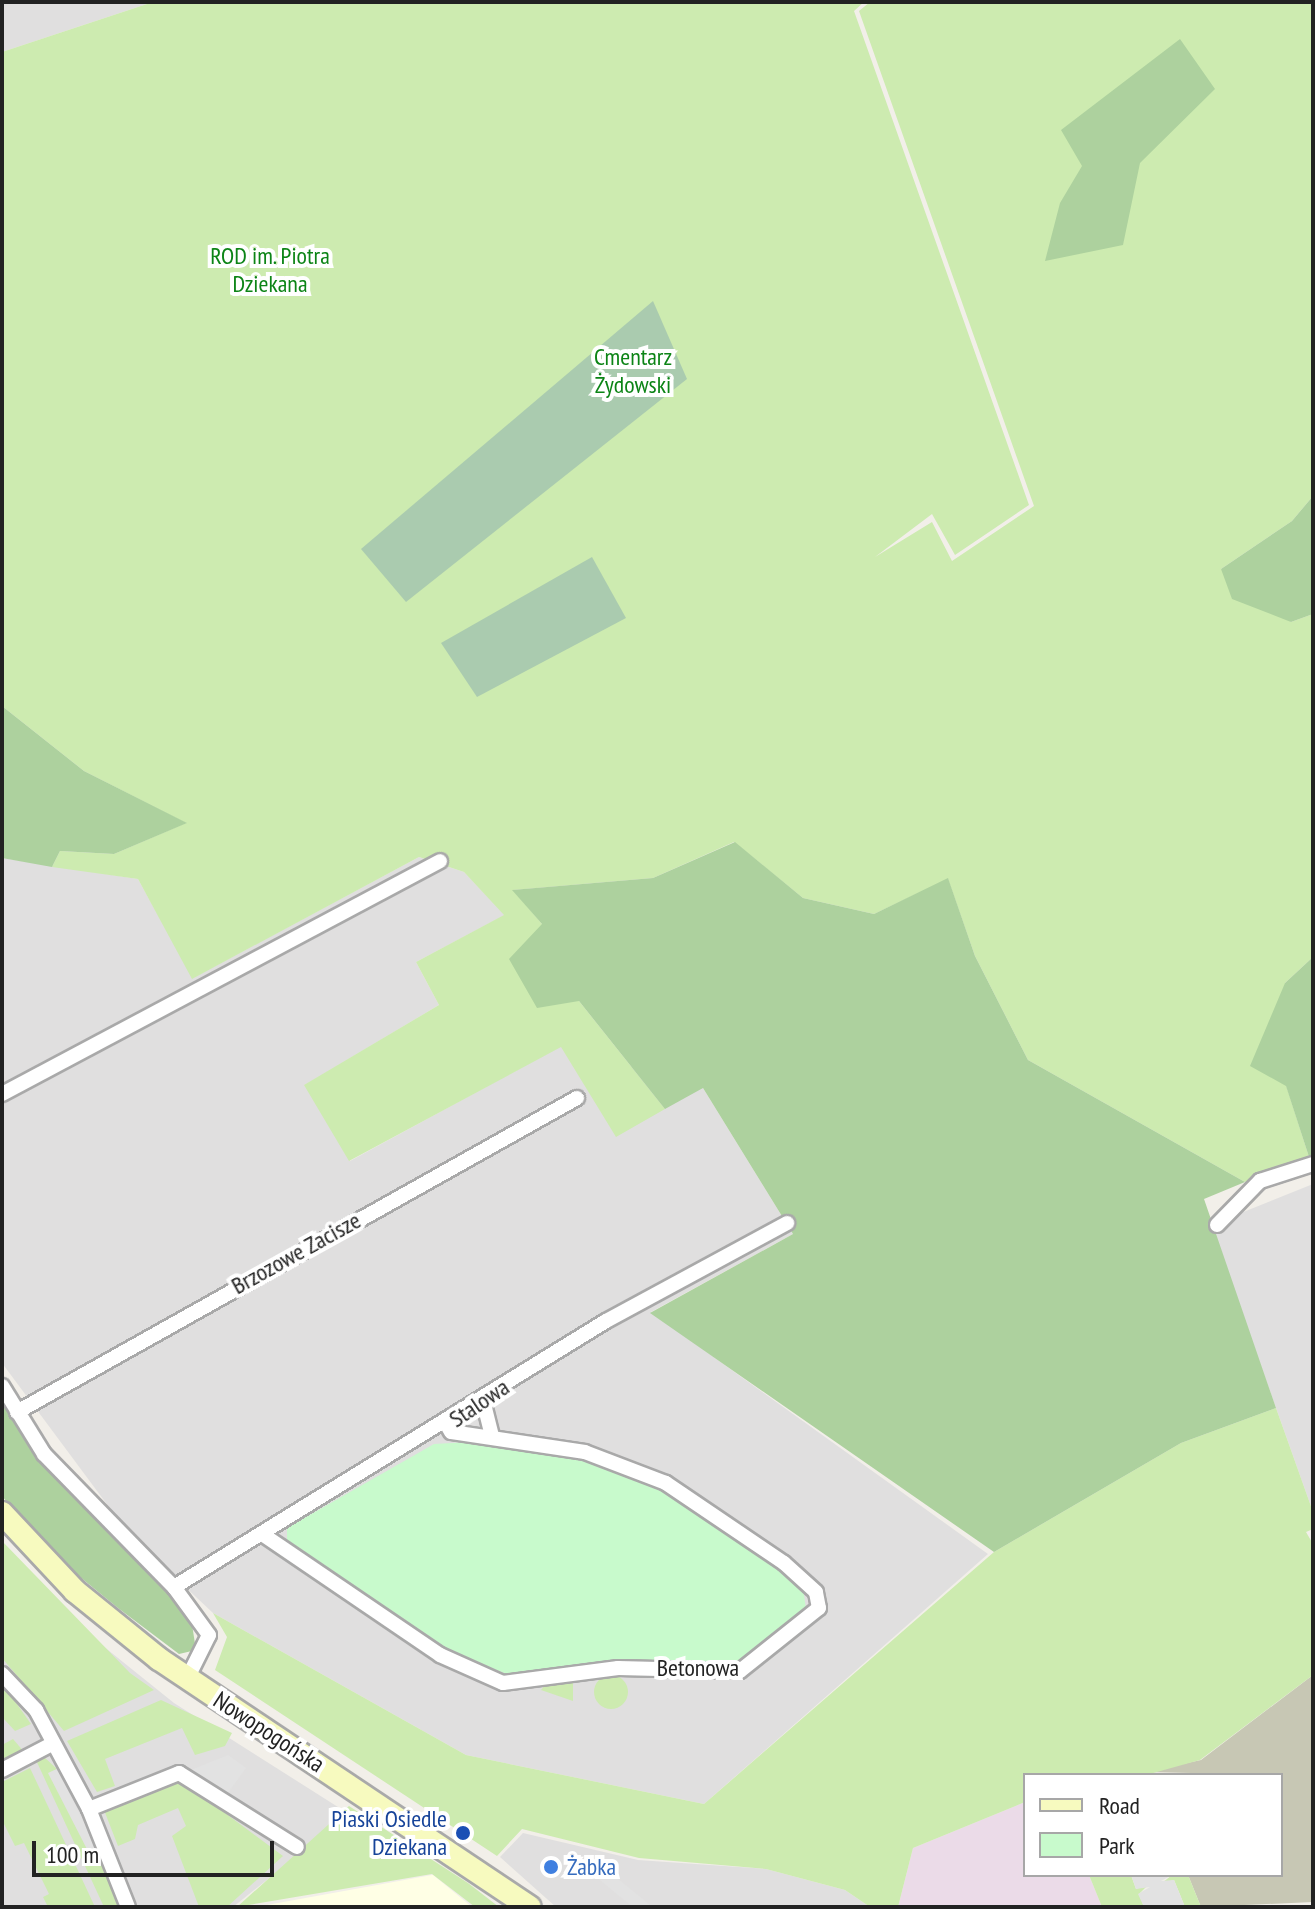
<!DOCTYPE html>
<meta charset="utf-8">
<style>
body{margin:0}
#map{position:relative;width:1315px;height:1909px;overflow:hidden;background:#f2efe9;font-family:"PT Sans Narrow",sans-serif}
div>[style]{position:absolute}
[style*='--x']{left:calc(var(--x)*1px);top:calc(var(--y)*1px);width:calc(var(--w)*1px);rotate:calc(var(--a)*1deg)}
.residential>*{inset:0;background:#e0dfdf}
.industrial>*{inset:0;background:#ebdbe8}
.education>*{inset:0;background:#ffffe5}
.construction>*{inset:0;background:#c7c7b4}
.grass>*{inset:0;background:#cdebb0}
.round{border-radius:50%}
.forest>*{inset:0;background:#add19e}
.cemetery>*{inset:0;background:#aacbaf}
.park>*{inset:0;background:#c8facc}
.parking>*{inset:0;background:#e2e2e2}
.roads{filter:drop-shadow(2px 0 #a9a9a9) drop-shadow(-2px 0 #a9a9a9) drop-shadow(0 2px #a9a9a9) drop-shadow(0 -2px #a9a9a9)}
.street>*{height:14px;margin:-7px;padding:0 7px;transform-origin:7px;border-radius:7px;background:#fff}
.secondary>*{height:22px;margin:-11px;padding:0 11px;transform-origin:11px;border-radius:11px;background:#f7fabf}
.dots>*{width:22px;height:22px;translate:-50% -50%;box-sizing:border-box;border:4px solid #fff;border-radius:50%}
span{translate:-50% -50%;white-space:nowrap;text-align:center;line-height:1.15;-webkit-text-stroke:8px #fff;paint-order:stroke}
.park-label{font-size:24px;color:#0c8416}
.street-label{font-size:24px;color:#222}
.transit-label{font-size:24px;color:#164399}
.right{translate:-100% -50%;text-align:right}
.shop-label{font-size:24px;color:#366cbe}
.left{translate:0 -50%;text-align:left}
.frame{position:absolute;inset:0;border:4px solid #222;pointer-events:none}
.legend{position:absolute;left:1023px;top:1773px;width:260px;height:104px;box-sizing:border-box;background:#fff;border:2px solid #a7a7a7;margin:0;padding:10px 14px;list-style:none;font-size:24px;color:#222}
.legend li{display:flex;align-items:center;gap:16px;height:40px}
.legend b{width:40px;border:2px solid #a7a7a7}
.scale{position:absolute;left:32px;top:1841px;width:242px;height:36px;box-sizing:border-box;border:4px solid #222;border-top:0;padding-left:10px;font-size:24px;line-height:28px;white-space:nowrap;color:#222;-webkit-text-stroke:6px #fff;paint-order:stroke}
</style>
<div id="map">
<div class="residential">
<i style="clip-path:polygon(2px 2px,153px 2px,2px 52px)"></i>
<i style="clip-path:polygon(419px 857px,464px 872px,505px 915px,416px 962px,439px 1005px,305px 1085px,350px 1161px,561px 1046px,703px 1088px,793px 1234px,651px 1312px,988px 1554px,704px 1804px,466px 1755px,213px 1613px,129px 1534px,2px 1363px,2px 858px,138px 879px,193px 978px)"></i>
<i style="clip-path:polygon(1313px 1184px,1313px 1512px,1211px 1225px)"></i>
<i style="clip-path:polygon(2px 1544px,67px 1617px,174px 1703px,349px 1814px,233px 1907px,2px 1907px)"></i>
<i style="clip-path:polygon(523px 1833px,638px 1860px,766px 1869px,845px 1890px,870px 1907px,556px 1907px,500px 1857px)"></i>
</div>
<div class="industrial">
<i style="clip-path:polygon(1025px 1802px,1025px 1875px,1089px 1875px,1102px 1907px,898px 1907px,913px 1848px)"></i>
</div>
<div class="education">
<i style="clip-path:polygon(433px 1875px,472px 1907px,256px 1907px,432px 1875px)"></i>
</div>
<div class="construction">
<i style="clip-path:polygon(1313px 1675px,1313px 1902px,1201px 1907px,1188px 1875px,1281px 1875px,1281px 1775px,1145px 1772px,1201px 1760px)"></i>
</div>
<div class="grass">
<i style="clip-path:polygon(153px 2px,864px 2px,854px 11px,1029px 505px,955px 555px,932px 514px,875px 557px,932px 522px,952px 561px,1034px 506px,859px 11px,870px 2px,1313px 2px,1313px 496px,1292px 521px,1221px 569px,1291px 622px,1313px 614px,1313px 957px,1285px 983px,1286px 1085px,1309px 1157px,1245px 1182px,1028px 1060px,975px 956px,948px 879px,874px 914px,803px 898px,734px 842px,653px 878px,513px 890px,542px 924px,579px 1001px,665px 1109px,616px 1137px,561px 1047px,349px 1161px,304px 1085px,439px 1005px,416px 962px,504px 915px,464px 872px,419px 857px,192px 979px,138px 879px,52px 867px,60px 851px,114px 854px,186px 823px,84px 771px,2px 706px,2px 52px)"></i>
<i style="clip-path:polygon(1276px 1408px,1313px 1512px,1313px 1529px,1306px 1532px,1313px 1544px,1313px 1675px,1200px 1760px,1146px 1775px,1025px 1775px,1025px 1802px,913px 1848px,898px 1907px,870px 1907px,845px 1890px,766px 1869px,639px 1858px,522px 1829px,497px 1856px,215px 1670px,227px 1637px,213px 1613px,466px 1755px,704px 1804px,994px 1552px,1181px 1443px)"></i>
<i style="clip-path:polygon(2px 1541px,130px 1673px,154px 1690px,64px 1731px,2px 1658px)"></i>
<i class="round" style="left:594px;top:1675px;width:34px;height:34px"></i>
<i style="clip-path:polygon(573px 1681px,573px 1701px,541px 1690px,545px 1685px)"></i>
<i style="clip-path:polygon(2px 1688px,12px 1697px,31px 1724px,15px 1731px,2px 1717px)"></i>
<i style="clip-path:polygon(161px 1700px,232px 1733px,225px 1746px,195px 1755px,182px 1728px,105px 1759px,115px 1786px,97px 1792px,67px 1741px)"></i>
<i style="clip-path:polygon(13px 1739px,25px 1753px,2px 1764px,2px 1745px)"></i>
<i style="clip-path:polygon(43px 1756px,57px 1769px,49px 1773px,102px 1859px,120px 1907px,104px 1907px,35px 1758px)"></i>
<i style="clip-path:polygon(30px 1768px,54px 1819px,95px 1907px,48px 1907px,43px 1897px,49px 1894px,24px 1843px,15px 1846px,2px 1820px,2px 1782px)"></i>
<i style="clip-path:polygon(170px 1783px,186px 1784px,283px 1856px,227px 1907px,199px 1907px,172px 1836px,186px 1826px,178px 1808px,138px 1825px,135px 1839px,118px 1846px,104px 1810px)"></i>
<i style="clip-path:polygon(349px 1806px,468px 1883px,499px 1907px,475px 1907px,432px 1874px,237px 1907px)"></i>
<i style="clip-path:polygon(1089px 1875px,1131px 1875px,1136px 1889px,1148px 1885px,1139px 1894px,1144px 1907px,1102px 1907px)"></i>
<i style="clip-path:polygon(1172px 1875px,1188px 1875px,1201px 1907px,1185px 1907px,1174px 1880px,1162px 1883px)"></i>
</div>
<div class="forest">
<i style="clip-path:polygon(1180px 39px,1215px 89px,1140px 163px,1123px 245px,1045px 261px,1060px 203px,1082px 166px,1061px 130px)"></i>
<i style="clip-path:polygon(1313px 496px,1313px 614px,1291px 622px,1232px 599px,1221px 569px,1292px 521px)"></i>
<i style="clip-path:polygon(2px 706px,84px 771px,187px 823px,114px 854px,60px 851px,52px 867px,2px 858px)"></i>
<i style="clip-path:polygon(735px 842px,803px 898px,874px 914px,948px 878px,975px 956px,1028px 1060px,1245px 1182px,1204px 1199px,1276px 1408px,1181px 1443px,994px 1552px,650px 1313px,793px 1234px,703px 1088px,665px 1109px,579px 1001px,537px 1008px,509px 959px,542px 924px,512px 890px,653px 878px)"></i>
<i style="clip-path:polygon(1313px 957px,1313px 1154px,1309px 1157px,1286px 1086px,1250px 1066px,1285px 983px)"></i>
<i style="clip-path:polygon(2px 1397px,39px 1456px,191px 1618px,196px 1650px,179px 1654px,118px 1608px,47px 1550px,2px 1496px)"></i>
</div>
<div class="cemetery">
<i style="clip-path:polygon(653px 301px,687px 379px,406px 602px,361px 549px)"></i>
<i style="clip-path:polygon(592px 557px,626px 618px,477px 697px,441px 643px)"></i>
</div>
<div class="park">
<i style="clip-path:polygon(470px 1442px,585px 1459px,640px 1477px,778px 1569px,803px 1588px,806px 1609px,738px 1663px,603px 1664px,507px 1674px,439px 1648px,287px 1541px,287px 1528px,434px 1444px)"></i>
</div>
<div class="parking">
<i style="clip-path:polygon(228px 1755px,246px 1768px,227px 1794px,191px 1770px)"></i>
<i style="clip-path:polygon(57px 1769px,102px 1859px,92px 1859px,48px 1773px)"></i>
<i style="clip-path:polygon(596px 1861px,645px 1901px,652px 1907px,633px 1907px,618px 1895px,588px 1870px)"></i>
<i style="clip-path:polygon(1131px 1875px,1172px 1875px,1161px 1881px,1174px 1880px,1185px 1907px,1144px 1907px,1138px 1894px,1150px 1887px,1136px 1889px)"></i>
</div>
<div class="roads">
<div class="street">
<i style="--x:2;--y:1094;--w:496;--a:-28"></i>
<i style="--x:1217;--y:1225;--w:62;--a:-45.7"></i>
<i style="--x:1260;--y:1181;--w:56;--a:-17.8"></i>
<i style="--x:2;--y:1386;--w:80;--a:58.3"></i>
<i style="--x:44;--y:1454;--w:186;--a:45.7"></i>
<i style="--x:483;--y:1400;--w:37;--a:76"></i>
<i style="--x:17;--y:1412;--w:642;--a:-29.28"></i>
<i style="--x:262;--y:1534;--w:215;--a:34.2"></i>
<i style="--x:440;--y:1655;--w:69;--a:24"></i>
<i style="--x:503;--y:1683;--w:116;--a:-7.4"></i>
<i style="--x:618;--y:1668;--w:122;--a:1.4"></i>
<i style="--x:740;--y:1671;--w:101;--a:-38.6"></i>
<i style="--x:819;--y:1608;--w:16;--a:-101"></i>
<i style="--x:816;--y:1592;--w:43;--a:-137.8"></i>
<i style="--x:784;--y:1563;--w:143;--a:-145.9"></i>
<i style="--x:666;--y:1483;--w:87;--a:-159.1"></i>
<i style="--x:585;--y:1452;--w:135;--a:-171.5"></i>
<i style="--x:451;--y:1432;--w:8;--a:-120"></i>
<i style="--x:2;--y:1674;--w:50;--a:46.6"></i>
<i style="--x:36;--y:1710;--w:112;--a:61.8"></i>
<i style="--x:89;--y:1809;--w:105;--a:68.3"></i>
<i style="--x:187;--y:1679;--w:49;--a:-63.4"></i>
<i style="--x:209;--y:1635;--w:59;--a:-126.1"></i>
<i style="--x:174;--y:1587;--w:507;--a:-31.62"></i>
<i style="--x:606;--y:1321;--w:206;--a:-28.4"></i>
<i style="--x:2;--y:1770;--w:56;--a:-27.5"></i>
<i style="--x:89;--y:1809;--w:97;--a:-21.8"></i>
<i style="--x:179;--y:1773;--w:139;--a:32.1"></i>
</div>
<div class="secondary">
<i style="--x:2;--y:1513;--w:107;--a:46.9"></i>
<i style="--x:75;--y:1591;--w:108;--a:39"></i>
<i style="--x:159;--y:1659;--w:446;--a:33.8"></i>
</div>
</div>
<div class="dots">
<i style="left:463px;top:1833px;background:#1a4fb4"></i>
<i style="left:551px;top:1867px;background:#3f7fe0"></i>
</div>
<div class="park-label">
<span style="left:270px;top:270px">ROD im. Piotra<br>Dziekana</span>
<span style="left:633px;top:371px">Cmentarz<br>Żydowski</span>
</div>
<div class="street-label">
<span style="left:296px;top:1253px;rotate:-29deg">Brzozowe Zacisze</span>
<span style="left:479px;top:1403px;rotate:-34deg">Stalowa</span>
<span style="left:698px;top:1668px">Betonowa</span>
<span style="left:269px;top:1732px;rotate:33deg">Nowopogońska</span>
</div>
<div class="transit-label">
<span class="right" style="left:447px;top:1833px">Piaski Osiedle<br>Dziekana</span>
</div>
<div class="shop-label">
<span class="left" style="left:567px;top:1867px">Żabka</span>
</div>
<div class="frame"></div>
<ul class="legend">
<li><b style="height:10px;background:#f7fabf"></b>Road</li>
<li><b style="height:22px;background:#c8facc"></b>Park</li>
</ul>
<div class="scale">100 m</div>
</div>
